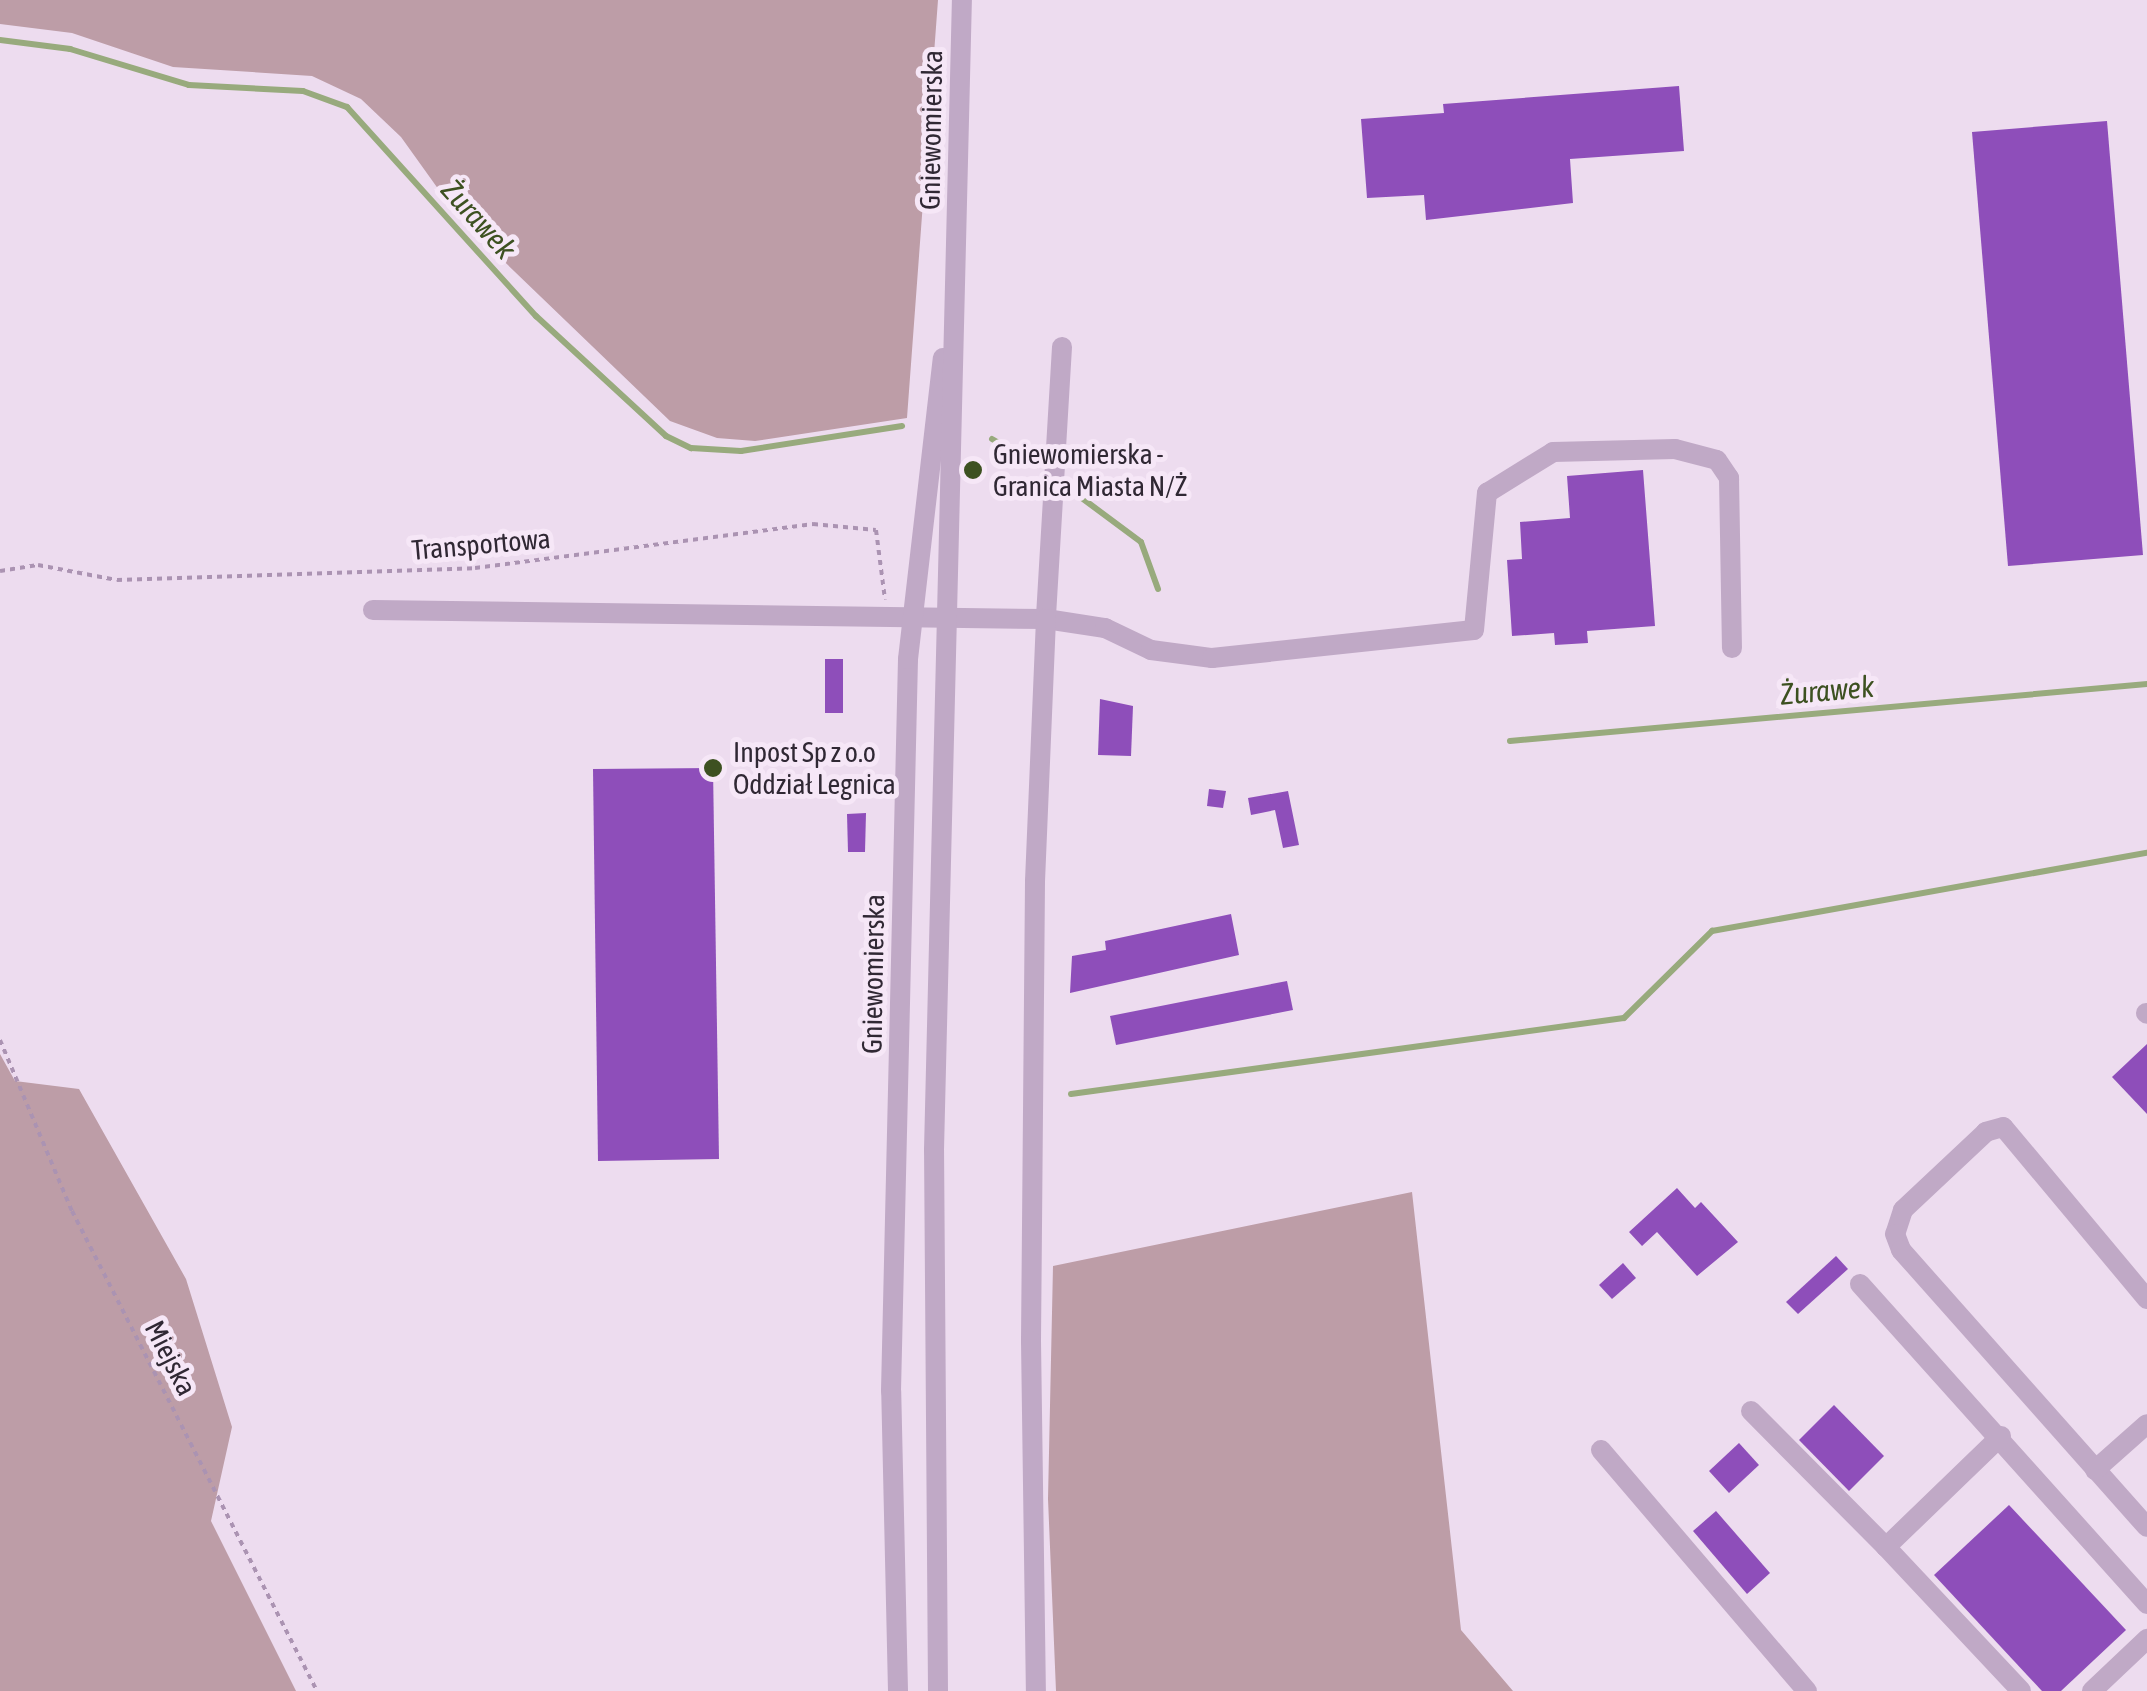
<!DOCTYPE html>
<meta charset="utf-8">
<style>
body{margin:0}
#map{position:relative;width:2147px;height:1691px;overflow:hidden;background:#eddcef;font-family:"Asap Condensed",sans-serif}
div>[style]{position:absolute}
[style*='--x']{left:calc(var(--x)*1px);top:calc(var(--y)*1px);width:calc(var(--w)*1px);rotate:calc(var(--a)*1deg)}
.green>*{inset:0;background:#bd9da7}
.stream>*{height:6px;margin:-3px;padding:0 3px;transform-origin:3px;border-radius:3px;background:#98aa7d}
.building>*{inset:0;background:#8e4eba}
.path>*{height:4px;margin-top:-2px;transform-origin:0;background:repeating-linear-gradient(90deg,#ab93b2 0 5px,transparent 0 10px)}
.minor>*{height:20px;margin:-10px;padding:0 10px;transform-origin:10px;border-radius:10px;background:#c0a9c6}
.dots>*{width:28px;height:28px;translate:-50% -50%;box-sizing:border-box;border:5px solid #f6e7f7;border-radius:50%}
span{translate:-50% -50%;white-space:nowrap;text-align:center;line-height:1.15;-webkit-text-stroke:10px #f6e7f7;paint-order:stroke}
.street-label{font-size:28px;color:#302834}
.poi-label{font-size:28px;color:#302834}
.left{translate:0 -50%;text-align:left}
.water-label{font-size:30px;color:#3d5121;font-style:italic}
</style>
<div id="map">
<div class="green">
<i style="clip-path:polygon(0 0,938px 0,907px 418px,755px 441px,717px 438px,670px 421px,459px 218px,401px 137px,361px 99px,312px 76px,173px 67px,72px 33px,0 24px)"></i>
<i style="clip-path:polygon(0 1054px,15px 1081px,79px 1089px,186px 1279px,232px 1427px,211px 1521px,296px 1691px,0 1691px)"></i>
<i style="clip-path:polygon(1412px 1192px,1461px 1630px,1513px 1691px,1056px 1691px,1048px 1499px,1053px 1266px)"></i>
</div>
<div class="stream">
<i style="--x:0;--y:40;--w:71;--a:7.3"></i>
<i style="--x:70;--y:49;--w:124;--a:16.8"></i>
<i style="--x:189;--y:85;--w:114;--a:3"></i>
<i style="--x:303;--y:91;--w:47;--a:20"></i>
<i style="--x:347;--y:107;--w:282;--a:47.9"></i>
<i style="--x:536;--y:316;--w:177;--a:42.7"></i>
<i style="--x:666;--y:436;--w:28;--a:26"></i>
<i style="--x:691;--y:448;--w:50;--a:3.4"></i>
<i style="--x:741;--y:451;--w:163;--a:-8.8"></i>
<i style="--x:992;--y:439;--w:52;--a:30"></i>
<i style="--x:1071;--y:490;--w:87;--a:36.6"></i>
<i style="--x:1141;--y:542;--w:50;--a:70.1"></i>
<i style="--x:1510;--y:741;--w:640;--a:-5.11"></i>
<i style="--x:1071;--y:1094;--w:558;--a:-7.83"></i>
<i style="--x:1624;--y:1018;--w:124;--a:-44.7"></i>
<i style="--x:1712;--y:931;--w:442;--a:-10.2"></i>
</div>
<div class="building">
<i style="clip-path:polygon(1679px 86px,1684px 151px,1570px 159px,1573px 203px,1426px 220px,1424px 195px,1367px 198px,1361px 119px,1444px 113px,1443px 104px)"></i>
<i style="clip-path:polygon(2107px 121px,2143px 555px,2008px 566px,1972px 132px)"></i>
<i style="clip-path:polygon(1643px 470px,1655px 626px,1587px 631px,1588px 643px,1555px 645px,1554px 633px,1512px 636px,1507px 560px,1522px 559px,1520px 522px,1570px 518px,1567px 476px)"></i>
<i style="clip-path:polygon(825px 659px,843px 659px,843px 713px,825px 713px)"></i>
<i style="clip-path:polygon(1100px 699px,1133px 706px,1131px 756px,1098px 755px)"></i>
<i style="clip-path:polygon(713px 768px,719px 1159px,598px 1161px,593px 769px)"></i>
<i style="clip-path:polygon(1209px 789px,1226px 791px,1223px 808px,1207px 806px)"></i>
<i style="clip-path:polygon(1288px 791px,1299px 845px,1283px 848px,1275px 810px,1251px 815px,1248px 798px)"></i>
<i style="clip-path:polygon(866px 813px,865px 852px,848px 852px,847px 814px)"></i>
<i style="clip-path:polygon(1231px 914px,1239px 955px,1070px 993px,1072px 956px,1106px 950px,1105px 941px)"></i>
<i style="clip-path:polygon(1287px 981px,1293px 1010px,1116px 1045px,1110px 1016px)"></i>
<i style="clip-path:polygon(2147px 1044px,2147px 1114px,2112px 1077px)"></i>
<i style="clip-path:polygon(1677px 1188px,1695px 1208px,1701px 1202px,1738px 1242px,1697px 1276px,1657px 1232px,1642px 1246px,1629px 1232px)"></i>
<i style="clip-path:polygon(1836px 1256px,1848px 1269px,1798px 1314px,1786px 1302px)"></i>
<i style="clip-path:polygon(1623px 1263px,1636px 1278px,1612px 1299px,1599px 1285px)"></i>
<i style="clip-path:polygon(1834px 1405px,1884px 1456px,1849px 1491px,1799px 1440px)"></i>
<i style="clip-path:polygon(1739px 1443px,1759px 1465px,1729px 1493px,1709px 1471px)"></i>
<i style="clip-path:polygon(2009px 1505px,2126px 1630px,2061px 1691px,2042px 1691px,1934px 1575px)"></i>
<i style="clip-path:polygon(1716px 1511px,1770px 1573px,1747px 1594px,1693px 1531px)"></i>
</div>
<div class="path">
<i style="--x:0;--y:571;--w:38;--a:-9"></i>
<i style="--x:38;--y:565;--w:80;--a:10.8"></i>
<i style="--x:117;--y:580;--w:358;--a:-1.9"></i>
<i style="--x:475;--y:568;--w:341;--a:-7.4"></i>
<i style="--x:813;--y:524;--w:63;--a:5.4"></i>
<i style="--x:876;--y:530;--w:70;--a:82.6"></i>
<i style="--x:0;--y:1040;--w:186;--a:67.2"></i>
<i style="--x:72;--y:1211;--w:539;--a:62.96"></i>
</div>
<div class="minor">
<i style="--x:1062;--y:347;--w:272;--a:93.4"></i>
<i style="--x:1046;--y:619;--w:60;--a:8.7"></i>
<i style="--x:1105;--y:628;--w:51;--a:25.6"></i>
<i style="--x:1151;--y:650;--w:62;--a:7.5"></i>
<i style="--x:1212;--y:658;--w:263;--a:-6.1"></i>
<i style="--x:1474;--y:630;--w:138;--a:-84.6"></i>
<i style="--x:1487;--y:493;--w:78;--a:-31.8"></i>
<i style="--x:1553;--y:452;--w:122;--a:-1.4"></i>
<i style="--x:1675;--y:449;--w:43;--a:14.7"></i>
<i style="--x:1717;--y:460;--w:22;--a:56"></i>
<i style="--x:1729;--y:478;--w:170;--a:89"></i>
<i style="--x:373;--y:610;--w:673;--a:0.77"></i>
<i style="--x:1046;--y:619;--w:263;--a:92.4"></i>
<i style="--x:1035;--y:882;--w:459;--a:90.5"></i>
<i style="--x:1031;--y:1341;--w:350;--a:89.2"></i>
<i style="--x:2146;--y:1013;--w:1;--a:45"></i>
<i style="--x:1860;--y:1284;--w:430;--a:48.1"></i>
<i style="--x:2147;--y:1299;--w:224;--a:-129.9"></i>
<i style="--x:2003;--y:1127;--w:18;--a:164"></i>
<i style="--x:1986;--y:1132;--w:114;--a:136.8"></i>
<i style="--x:1903;--y:1210;--w:25;--a:108"></i>
<i style="--x:1895;--y:1234;--w:17;--a:69"></i>
<i style="--x:1901;--y:1250;--w:370;--a:48.4"></i>
<i style="--x:1751;--y:1411;--w:192;--a:45.2"></i>
<i style="--x:2001;--y:1436;--w:160;--a:136"></i>
<i style="--x:1886;--y:1547;--w:197;--a:46.8"></i>
<i style="--x:1601;--y:1450;--w:317;--a:49.5"></i>
<i style="--x:2095;--y:1470;--w:69;--a:-41.5"></i>
<i style="--x:898;--y:1691;--w:300;--a:-91.3"></i>
<i style="--x:891;--y:1391;--w:732;--a:-88.67"></i>
<i style="--x:908;--y:659;--w:303;--a:-83.4"></i>
<i style="--x:938;--y:1691;--w:541;--a:-90.42"></i>
<i style="--x:934;--y:1150;--w:1150;--a:-88.61"></i>
<i style="--x:2092;--y:1691;--w:76;--a:-43.4"></i>
</div>
<div class="dots">
<i style="left:973px;top:470px;background:#3d5121"></i>
<i style="left:713px;top:768px;background:#3d5121"></i>
</div>
<div class="street-label">
<span style="left:931px;top:130px;rotate:-89deg">Gniewomierska</span>
<span style="left:481px;top:544px;rotate:-5deg">Transportowa</span>
<span style="left:873px;top:974px;rotate:-89deg">Gniewomierska</span>
<span style="left:171px;top:1358px;rotate:63deg">Miejska</span>
</div>
<div class="poi-label">
<span class="left" style="left:993px;top:470px">Gniewomierska -<br>Granica Miasta N/Ż</span>
<span class="left" style="left:733px;top:768px">Inpost Sp z o.o<br>Oddział Legnica</span>
</div>
<div class="water-label">
<span style="left:479px;top:219px;rotate:48deg">Żurawek</span>
<span style="left:1827px;top:690px;rotate:-5deg">Żurawek</span>
</div>
</div>
